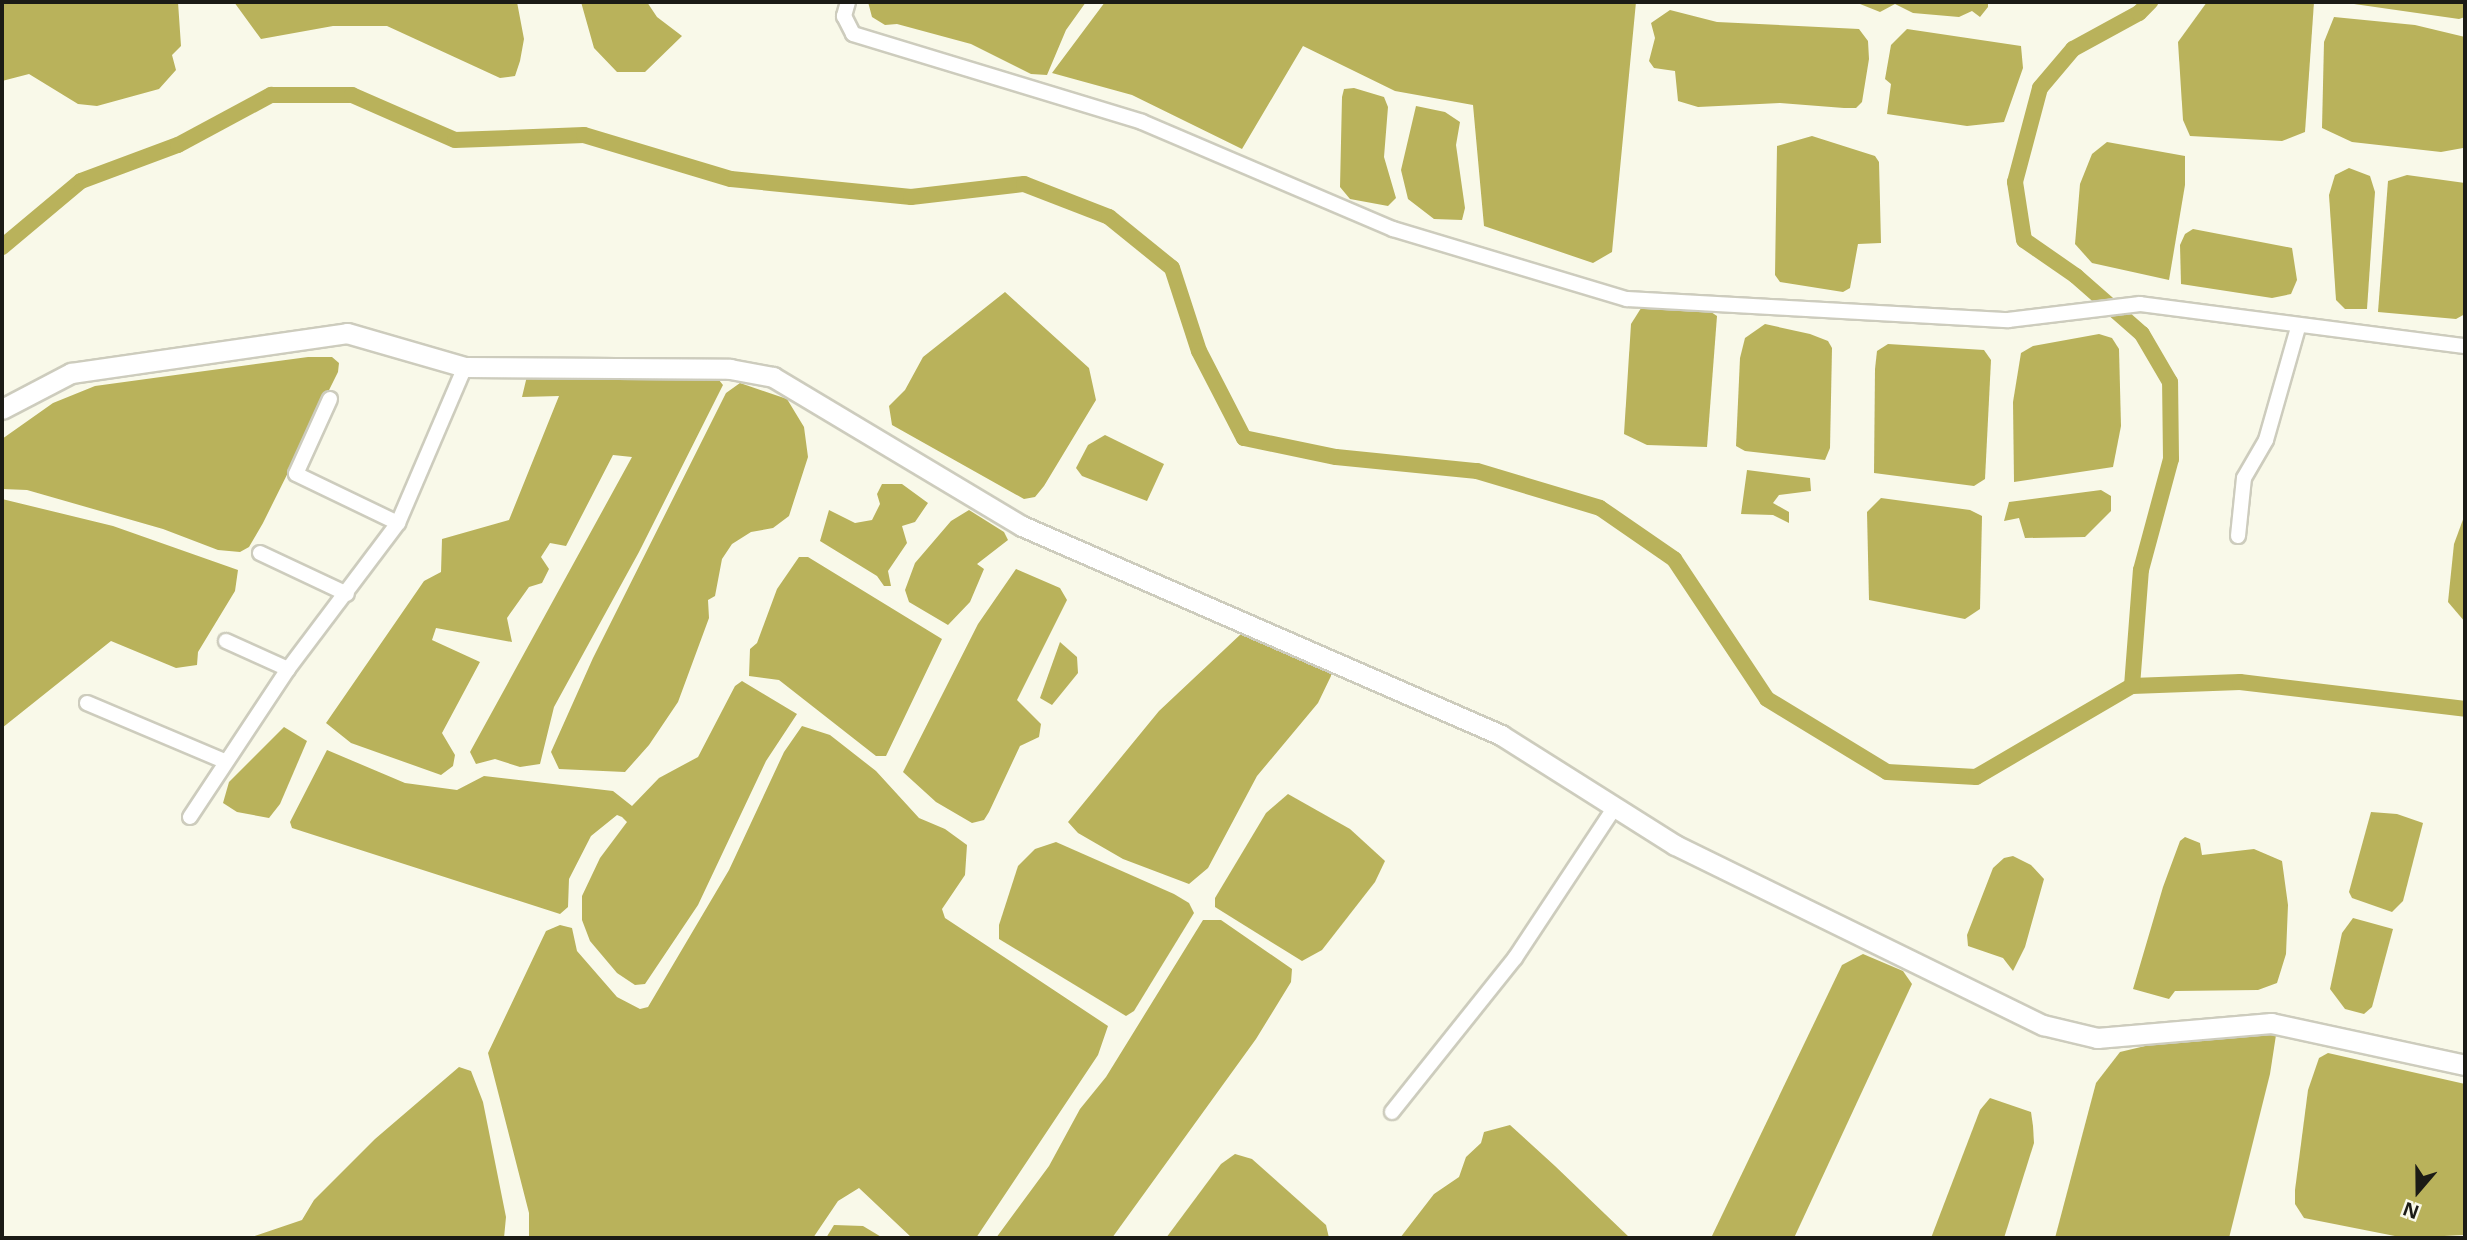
<!DOCTYPE html>
<style>
body{margin:0}
#map{position:relative;width:2467px;height:1240px;overflow:hidden;background:#f9f9e9;font-family:"Noto Sans",sans-serif}
div>[style]{position:absolute}
[style*='--x']{left:calc(var(--x)*1px);top:calc(var(--y)*1px);width:calc(var(--w)*1px);rotate:calc(var(--a)*1deg)}
.water>*{inset:0;background:#b9b25b}
.canal>*{height:16px;margin:-8px;padding:0 8px;transform-origin:8px;border-radius:8px;background:#b9b25b}
.roads{filter:drop-shadow(2px 0 #cdccbd) drop-shadow(-2px 0 #cdccbd) drop-shadow(0 2px #cdccbd) drop-shadow(0 -2px #cdccbd)}
.street>*{height:14px;margin:-7px;padding:0 7px;transform-origin:7px;border-radius:7px;background:#fff}
.secondary>*{height:19px;margin:-9.5px;padding:0 9.5px;transform-origin:9.5px;border-radius:9.5px;background:#fff}
span{translate:-50% -50%;white-space:nowrap;text-align:center;line-height:1.15;-webkit-text-stroke:5px #f9f9e9;paint-order:stroke}
.frame{position:absolute;inset:0;border:4px solid #1b1b16;pointer-events:none}
.north{position:absolute;left:2383px;top:1156px;width:70px;height:70px;-webkit-text-stroke:5px #f9f9e9;paint-order:stroke;rotate:200deg;font-size:19px;font-weight:700;line-height:28px;text-align:center;color:#1b1b16}
.north::after{content:'';display:block;margin:auto;width:24px;height:32px;background:#1b1b16;clip-path:polygon(50% 0,100% 100%,50% 72%,0 100%)}
</style>
<div id="map">
<div class="water">
<i style="clip-path:polygon(2px 2px,178px 2px,181px 46px,172px 55px,176px 70px,159px 89px,97px 106px,78px 104px,29px 74px,2px 81px)"></i>
<i style="clip-path:polygon(234px 2px,517px 2px,524px 39px,520px 61px,515px 76px,500px 78px,387px 26px,333px 26px,261px 39px)"></i>
<i style="clip-path:polygon(581px 2px,647px 2px,657px 17px,682px 36px,645px 72px,617px 72px,594px 48px)"></i>
<i style="clip-path:polygon(868px 2px,1086px 2px,1066px 30px,1047px 75px,1031px 74px,971px 44px,897px 24px,885px 25px,872px 17px)"></i>
<i style="clip-path:polygon(1105px 2px,1636px 2px,1612px 252px,1593px 263px,1484px 226px,1473px 105px,1395px 91px,1303px 46px,1242px 149px,1132px 95px,1052px 73px)"></i>
<i style="clip-path:polygon(1855px 2px,1988px 2px,1988px 7px,1980px 17px,1972px 11px,1959px 17px,1913px 13px,1895px 4px,1880px 12px)"></i>
<i style="clip-path:polygon(2207px 2px,2314px 2px,2305px 132px,2282px 141px,2190px 136px,2183px 120px,2178px 42px)"></i>
<i style="clip-path:polygon(2340px 2px,2465px 2px,2465px 17px,2459px 19px)"></i>
<i style="clip-path:polygon(1670px 10px,1717px 22px,1859px 29px,1868px 41px,1869px 59px,1862px 102px,1856px 108px,1844px 108px,1780px 103px,1698px 107px,1678px 101px,1675px 71px,1654px 68px,1649px 61px,1655px 38px,1651px 23px)"></i>
<i style="clip-path:polygon(2334px 17px,2415px 25px,2465px 37px,2463px 148px,2441px 152px,2352px 142px,2322px 128px,2324px 42px)"></i>
<i style="clip-path:polygon(1907px 29px,2021px 46px,2023px 68px,2004px 122px,1967px 126px,1887px 114px,1891px 84px,1885px 79px,1891px 45px)"></i>
<i style="clip-path:polygon(1354px 88px,1384px 97px,1388px 107px,1384px 157px,1396px 198px,1388px 206px,1350px 199px,1340px 187px,1342px 97px,1344px 89px)"></i>
<i style="clip-path:polygon(1416px 106px,1445px 112px,1460px 122px,1456px 145px,1465px 208px,1462px 220px,1434px 219px,1408px 199px,1401px 170px)"></i>
<i style="clip-path:polygon(1812px 136px,1875px 156px,1879px 162px,1881px 243px,1858px 244px,1850px 288px,1843px 292px,1780px 282px,1775px 275px,1777px 146px)"></i>
<i style="clip-path:polygon(2107px 142px,2185px 156px,2185px 185px,2169px 280px,2092px 263px,2075px 244px,2080px 184px,2092px 154px)"></i>
<i style="clip-path:polygon(2349px 168px,2370px 176px,2375px 192px,2367px 309px,2345px 309px,2336px 300px,2329px 195px,2335px 175px)"></i>
<i style="clip-path:polygon(2407px 175px,2465px 183px,2465px 314px,2456px 319px,2378px 312px,2388px 181px)"></i>
<i style="clip-path:polygon(2193px 229px,2292px 248px,2297px 280px,2291px 294px,2272px 298px,2181px 284px,2180px 245px,2185px 234px)"></i>
<i style="clip-path:polygon(1005px 292px,1089px 368px,1096px 400px,1044px 486px,1035px 497px,1024px 499px,892px 425px,889px 406px,905px 390px,923px 357px)"></i>
<i style="clip-path:polygon(1643px 305px,1708px 310px,1717px 316px,1707px 447px,1647px 445px,1624px 434px,1631px 324px)"></i>
<i style="clip-path:polygon(1765px 324px,1810px 334px,1828px 341px,1832px 348px,1830px 448px,1825px 460px,1745px 451px,1736px 446px,1740px 358px,1745px 338px)"></i>
<i style="clip-path:polygon(2099px 334px,2112px 338px,2119px 349px,2121px 426px,2113px 467px,2014px 482px,2013px 402px,2021px 353px,2033px 346px)"></i>
<i style="clip-path:polygon(1888px 344px,1984px 350px,1991px 360px,1985px 479px,1974px 486px,1874px 473px,1875px 369px,1877px 351px)"></i>
<i style="clip-path:polygon(308px 357px,332px 357px,339px 363px,338px 372px,263px 523px,249px 547px,240px 552px,218px 550px,163px 529px,27px 490px,2px 489px,2px 439px,53px 403px,95px 386px)"></i>
<i style="clip-path:polygon(714px 374px,723px 385px,639px 552px,554px 707px,540px 764px,520px 767px,495px 759px,476px 764px,470px 752px,632px 457px,613px 455px,566px 546px,550px 543px,541px 557px,549px 569px,542px 583px,529px 587px,507px 618px,512px 642px,436px 628px,432px 640px,480px 662px,442px 733px,455px 755px,453px 766px,441px 775px,351px 743px,326px 723px,424px 581px,441px 572px,442px 539px,509px 520px,559px 396px,522px 397px,527px 376px)"></i>
<i style="clip-path:polygon(740px 383px,787px 399px,804px 427px,808px 457px,789px 516px,773px 528px,751px 532px,732px 544px,722px 559px,715px 596px,708px 600px,709px 618px,678px 702px,649px 745px,625px 772px,559px 769px,551px 752px,593px 658px,726px 393px)"></i>
<i style="clip-path:polygon(1105px 435px,1164px 464px,1147px 501px,1082px 476px,1076px 468px,1088px 445px)"></i>
<i style="clip-path:polygon(1747px 470px,1810px 478px,1811px 491px,1779px 495px,1773px 503px,1789px 512px,1789px 523px,1773px 515px,1741px 514px)"></i>
<i style="clip-path:polygon(882px 484px,902px 484px,928px 503px,915px 522px,902px 526px,907px 543px,888px 571px,891px 586px,884px 586px,877px 576px,820px 541px,829px 510px,855px 523px,872px 520px,880px 504px,877px 494px)"></i>
<i style="clip-path:polygon(2101px 490px,2111px 496px,2111px 511px,2085px 537px,2025px 538px,2019px 518px,2004px 521px,2009px 502px)"></i>
<i style="clip-path:polygon(1881px 498px,1970px 510px,1982px 516px,1980px 609px,1965px 619px,1869px 600px,1867px 512px)"></i>
<i style="clip-path:polygon(2px 499px,113px 526px,238px 570px,235px 591px,198px 652px,197px 665px,176px 668px,111px 641px,2px 728px)"></i>
<i style="clip-path:polygon(969px 510px,1004px 532px,1008px 540px,977px 564px,984px 569px,970px 602px,948px 625px,909px 602px,905px 590px,915px 563px,951px 521px)"></i>
<i style="clip-path:polygon(2465px 514px,2465px 622px,2448px 602px,2454px 544px)"></i>
<i style="clip-path:polygon(799px 557px,808px 557px,942px 639px,886px 756px,876px 756px,779px 680px,749px 676px,750px 649px,757px 643px,777px 589px)"></i>
<i style="clip-path:polygon(1016px 569px,1060px 588px,1067px 600px,1017px 700px,1041px 724px,1039px 737px,1020px 746px,989px 812px,984px 820px,972px 823px,936px 802px,903px 772px,978px 624px)"></i>
<i style="clip-path:polygon(1242px 633px,1331px 668px,1331px 676px,1318px 703px,1257px 776px,1208px 868px,1189px 884px,1123px 859px,1078px 833px,1068px 822px,1159px 711px)"></i>
<i style="clip-path:polygon(1060px 642px,1077px 657px,1078px 673px,1052px 705px,1040px 698px)"></i>
<i style="clip-path:polygon(742px 681px,797px 714px,766px 761px,698px 905px,645px 984px,635px 985px,617px 973px,590px 941px,582px 920px,582px 896px,600px 858px,627px 822px,622px 817px,617px 815px,591px 836px,569px 879px,568px 907px,560px 914px,292px 828px,290px 822px,327px 750px,405px 783px,457px 790px,484px 776px,613px 791px,632px 806px,659px 778px,698px 757px,735px 686px)"></i>
<i style="clip-path:polygon(802px 726px,830px 735px,876px 771px,919px 818px,945px 829px,967px 845px,965px 875px,942px 909px,945px 918px,1108px 1026px,1098px 1055px,976px 1238px,912px 1238px,859px 1188px,838px 1201px,813px 1238px,529px 1238px,529px 1213px,488px 1053px,546px 931px,560px 925px,572px 928px,577px 951px,617px 997px,640px 1009px,648px 1007px,729px 870px,784px 752px)"></i>
<i style="clip-path:polygon(284px 727px,307px 741px,280px 804px,269px 818px,237px 812px,223px 803px,229px 782px)"></i>
<i style="clip-path:polygon(1288px 794px,1350px 829px,1385px 861px,1375px 882px,1322px 950px,1302px 961px,1215px 907px,1215px 898px,1266px 813px)"></i>
<i style="clip-path:polygon(2371px 812px,2397px 814px,2423px 823px,2403px 901px,2392px 912px,2352px 898px,2349px 892px)"></i>
<i style="clip-path:polygon(2185px 837px,2200px 843px,2202px 855px,2254px 849px,2282px 861px,2288px 905px,2286px 954px,2277px 983px,2258px 990px,2175px 991px,2169px 999px,2133px 989px,2163px 887px,2180px 841px)"></i>
<i style="clip-path:polygon(1056px 842px,1174px 894px,1189px 903px,1194px 913px,1134px 1011px,1126px 1016px,999px 939px,999px 925px,1018px 866px,1035px 849px)"></i>
<i style="clip-path:polygon(2013px 856px,2031px 865px,2044px 879px,2025px 947px,2013px 971px,2003px 958px,1968px 946px,1967px 935px,1993px 868px,2004px 858px)"></i>
<i style="clip-path:polygon(2353px 918px,2393px 929px,2372px 1007px,2364px 1014px,2345px 1009px,2330px 989px,2342px 933px)"></i>
<i style="clip-path:polygon(1203px 920px,1221px 920px,1292px 969px,1291px 982px,1256px 1039px,1112px 1238px,996px 1238px,1049px 1166px,1080px 1109px,1106px 1077px)"></i>
<i style="clip-path:polygon(1863px 954px,1903px 971px,1912px 984px,1794px 1238px,1711px 1238px,1842px 965px)"></i>
<i style="clip-path:polygon(2272px 1033px,2276px 1035px,2270px 1074px,2229px 1238px,2055px 1238px,2096px 1083px,2120px 1052px,2166px 1041px)"></i>
<i style="clip-path:polygon(2328px 1053px,2465px 1084px,2464px 1235px,2405px 1238px,2304px 1218px,2295px 1204px,2295px 1190px,2308px 1090px,2319px 1058px)"></i>
<i style="clip-path:polygon(459px 1067px,471px 1071px,483px 1102px,506px 1217px,504px 1238px,249px 1238px,302px 1220px,314px 1200px,375px 1139px)"></i>
<i style="clip-path:polygon(1990px 1098px,2031px 1112px,2033px 1126px,2034px 1143px,2004px 1238px,1931px 1238px,1980px 1110px)"></i>
<i style="clip-path:polygon(1510px 1125px,1555px 1166px,1630px 1238px,1400px 1238px,1434px 1194px,1459px 1177px,1466px 1157px,1481px 1143px,1484px 1132px)"></i>
<i style="clip-path:polygon(1235px 1154px,1252px 1159px,1326px 1225px,1329px 1238px,1166px 1238px,1221px 1164px)"></i>
<i style="clip-path:polygon(834px 1225px,863px 1226px,883px 1238px,826px 1238px)"></i>
</div>
<div class="canal">
<i style="--x:2;--y:247;--w:103;--a:-39.9"></i>
<i style="--x:81;--y:181;--w:103;--a:-20.4"></i>
<i style="--x:178;--y:145;--w:106;--a:-28.3"></i>
<i style="--x:271;--y:95;--w:81;--a:0"></i>
<i style="--x:352;--y:95;--w:112;--a:23.6"></i>
<i style="--x:455;--y:140;--w:129;--a:-2.2"></i>
<i style="--x:584;--y:135;--w:153;--a:16.7"></i>
<i style="--x:731;--y:179;--w:181;--a:5.7"></i>
<i style="--x:911;--y:197;--w:114;--a:-6.6"></i>
<i style="--x:1024;--y:184;--w:91;--a:21.2"></i>
<i style="--x:1109;--y:217;--w:81;--a:39"></i>
<i style="--x:1172;--y:268;--w:87;--a:72"></i>
<i style="--x:1199;--y:351;--w:98;--a:62.7"></i>
<i style="--x:1244;--y:438;--w:94;--a:11.7"></i>
<i style="--x:1336;--y:457;--w:142;--a:5.7"></i>
<i style="--x:1477;--y:471;--w:128;--a:16.7"></i>
<i style="--x:1600;--y:508;--w:90;--a:34.6"></i>
<i style="--x:1674;--y:559;--w:168;--a:56.4"></i>
<i style="--x:1767;--y:699;--w:140;--a:31.3"></i>
<i style="--x:1887;--y:772;--w:89;--a:3.2"></i>
<i style="--x:1976;--y:777;--w:181;--a:-30.3"></i>
<i style="--x:2132;--y:686;--w:108;--a:-2.1"></i>
<i style="--x:2240;--y:682;--w:227;--a:6.8"></i>
<i style="--x:2132;--y:686;--w:116;--a:-85.6"></i>
<i style="--x:2141;--y:570;--w:115;--a:-74.9"></i>
<i style="--x:2171;--y:459;--w:77;--a:-90.7"></i>
<i style="--x:2170;--y:382;--w:56;--a:-120.3"></i>
<i style="--x:2142;--y:334;--w:88;--a:-138.7"></i>
<i style="--x:2076;--y:276;--w:63;--a:-145.3"></i>
<i style="--x:2024;--y:240;--w:59;--a:-98.8"></i>
<i style="--x:2015;--y:182;--w:97;--a:-75.1"></i>
<i style="--x:2040;--y:88;--w:51;--a:-49.8"></i>
<i style="--x:2073;--y:49;--w:75;--a:-28.6"></i>
<i style="--x:2139;--y:13;--w:16;--a:-45"></i>
</div>
<div class="roads">
<div class="street">
<i style="--x:848;--y:2;--w:15;--a:106"></i>
<i style="--x:844;--y:16;--w:20;--a:63"></i>
<i style="--x:853;--y:34;--w:302;--a:16.9"></i>
<i style="--x:1142;--y:122;--w:273;--a:23.1"></i>
<i style="--x:1393;--y:229;--w:244;--a:16.7"></i>
<i style="--x:1627;--y:299;--w:382;--a:3.2"></i>
<i style="--x:2008;--y:320;--w:133;--a:-6.9"></i>
<i style="--x:2140;--y:304;--w:328;--a:7.4"></i>
<i style="--x:330;--y:399;--w:82;--a:114.4"></i>
<i style="--x:296;--y:474;--w:113;--a:25.7"></i>
<i style="--x:2238;--y:536;--w:58;--a:-84.1"></i>
<i style="--x:2244;--y:478;--w:44;--a:-59.9"></i>
<i style="--x:2266;--y:440;--w:116;--a:-74.1"></i>
<i style="--x:260;--y:553;--w:96;--a:25.2"></i>
<i style="--x:226;--y:641;--w:68;--a:24.3"></i>
<i style="--x:87;--y:703;--w:149;--a:22.9"></i>
<i style="--x:190;--y:817;--w:178;--a:-56.5"></i>
<i style="--x:288;--y:669;--w:183;--a:-53"></i>
<i style="--x:398;--y:523;--w:170;--a:-66.8"></i>
<i style="--x:1392;--y:1112;--w:197;--a:-51.4"></i>
<i style="--x:1515;--y:958;--w:181;--a:-56.5"></i>
</div>
<div class="secondary">
<i style="--x:2;--y:409;--w:78;--a:-27.6"></i>
<i style="--x:71;--y:373;--w:279;--a:-8.2"></i>
<i style="--x:347;--y:333;--w:123;--a:16.1"></i>
<i style="--x:465;--y:367;--w:265;--a:0.4"></i>
<i style="--x:730;--y:369;--w:44;--a:10.5"></i>
<i style="--x:773;--y:377;--w:290;--a:30.9"></i>
<i style="--x:1022;--y:526;--w:523;--a:23.57"></i>
<i style="--x:1501;--y:735;--w:206;--a:32.3"></i>
<i style="--x:1675;--y:845;--w:410;--a:26.1"></i>
<i style="--x:2043;--y:1025;--w:56;--a:13.5"></i>
<i style="--x:2097;--y:1038;--w:175;--a:-4.9"></i>
<i style="--x:2271;--y:1023;--w:198;--a:12.2"></i>
</div>
</div>
<div class="frame"></div>
<div class="north">N</div>
</div>
